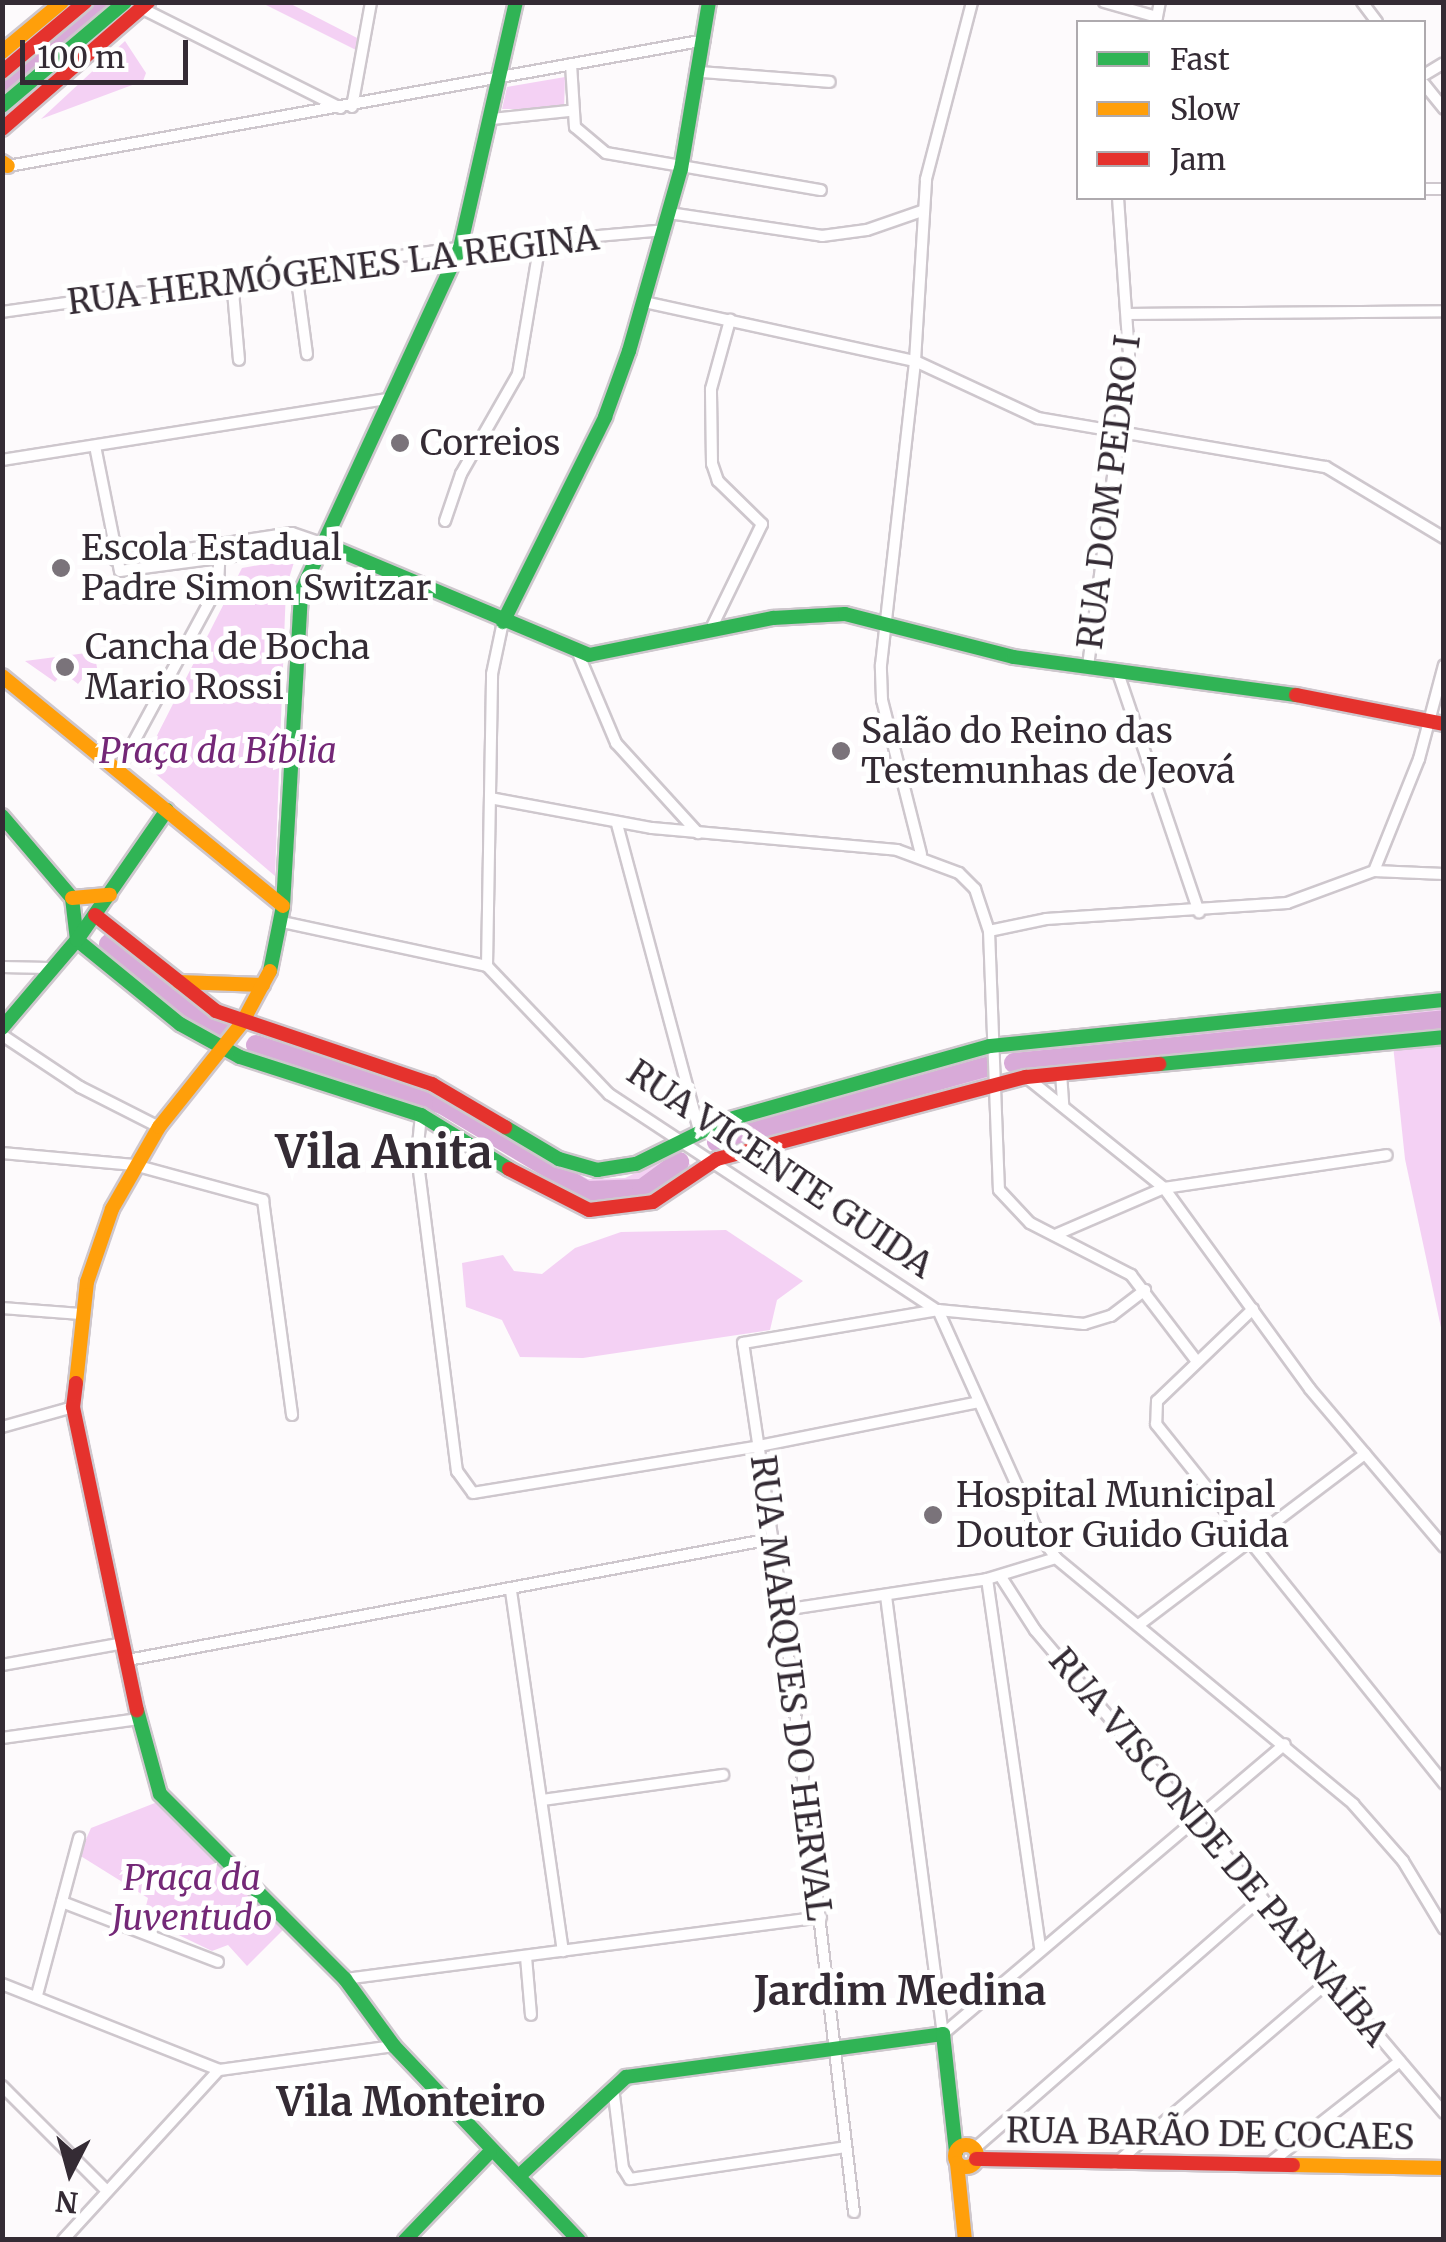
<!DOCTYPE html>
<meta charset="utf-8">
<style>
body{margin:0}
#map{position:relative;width:1446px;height:2242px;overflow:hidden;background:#fdfafc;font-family:Merriweather,serif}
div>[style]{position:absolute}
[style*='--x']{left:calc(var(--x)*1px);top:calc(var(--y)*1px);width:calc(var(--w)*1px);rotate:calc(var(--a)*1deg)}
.green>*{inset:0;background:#f4d1f4}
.river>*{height:20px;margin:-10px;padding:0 10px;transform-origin:10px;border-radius:10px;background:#d8aad8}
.roads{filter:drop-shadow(2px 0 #cec7cd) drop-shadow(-2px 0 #cec7cd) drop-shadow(0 2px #cec7cd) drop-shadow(0 -2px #cec7cd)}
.street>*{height:10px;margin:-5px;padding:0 5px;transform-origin:5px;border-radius:5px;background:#fffeff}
.fast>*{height:14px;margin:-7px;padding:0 7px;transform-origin:7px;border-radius:7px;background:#30b455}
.slow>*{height:14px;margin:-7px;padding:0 7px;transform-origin:7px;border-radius:7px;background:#ff9f0a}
.slow>.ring{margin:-7px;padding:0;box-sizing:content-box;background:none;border:14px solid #ff9f0a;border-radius:50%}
.jam>*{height:14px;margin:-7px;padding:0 7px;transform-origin:7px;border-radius:7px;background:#e5322d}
.dots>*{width:28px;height:28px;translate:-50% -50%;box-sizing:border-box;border:5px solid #fff;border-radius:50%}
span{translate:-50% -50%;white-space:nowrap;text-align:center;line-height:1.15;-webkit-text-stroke:10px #fff;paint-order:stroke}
.street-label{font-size:35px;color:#342b34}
.poi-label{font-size:35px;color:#342b34}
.left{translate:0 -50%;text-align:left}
.park-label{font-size:35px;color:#742877;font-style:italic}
.quarter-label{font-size:40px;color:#342b34;font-weight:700}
.district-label{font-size:45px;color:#342b34;font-weight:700}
.frame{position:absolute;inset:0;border:5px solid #342b34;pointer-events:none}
.legend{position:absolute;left:1076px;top:20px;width:350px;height:180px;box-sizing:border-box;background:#fff;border:2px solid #aeaaae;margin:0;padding:12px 18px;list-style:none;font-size:30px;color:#342b34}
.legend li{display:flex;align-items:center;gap:20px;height:50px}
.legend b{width:50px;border:2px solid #aeaaae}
.north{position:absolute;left:20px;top:2122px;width:100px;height:100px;-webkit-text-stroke:8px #fff;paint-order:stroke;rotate:186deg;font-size:28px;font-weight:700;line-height:40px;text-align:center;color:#342b34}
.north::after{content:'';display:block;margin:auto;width:35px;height:45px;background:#342b34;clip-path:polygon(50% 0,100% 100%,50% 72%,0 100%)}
.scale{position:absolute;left:20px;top:40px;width:168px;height:45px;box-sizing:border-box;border:5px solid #342b34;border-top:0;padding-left:12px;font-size:30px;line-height:35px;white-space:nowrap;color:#342b34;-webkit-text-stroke:8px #fff;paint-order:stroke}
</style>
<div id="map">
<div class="green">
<i style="clip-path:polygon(262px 3px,289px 3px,363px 41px,362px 53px)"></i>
<i style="clip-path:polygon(125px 41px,146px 73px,143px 81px,41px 119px)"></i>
<i style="clip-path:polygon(565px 77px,564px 109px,502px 109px,507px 87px)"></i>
<i style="clip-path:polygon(295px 559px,286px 588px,275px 876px,143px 763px,242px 568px)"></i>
<i style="clip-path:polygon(94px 652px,99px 678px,87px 673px,78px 684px,63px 672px,55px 682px,25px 661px)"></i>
<i style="clip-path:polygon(112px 939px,169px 988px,228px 1029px,221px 1033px,163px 995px,105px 947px)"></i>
<i style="clip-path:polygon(1443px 1007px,1443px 1030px,1014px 1072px,1007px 1064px,1011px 1052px)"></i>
<i style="clip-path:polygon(257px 1037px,422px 1088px,588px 1179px,625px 1178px,677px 1153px,691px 1165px,645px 1195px,602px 1202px,578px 1196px,419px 1102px,246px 1051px)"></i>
<i style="clip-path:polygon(1443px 1044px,1443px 1337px,1405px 1159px,1393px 1045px)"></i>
<i style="clip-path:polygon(983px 1059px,990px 1077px,723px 1149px,704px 1139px)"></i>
<i style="clip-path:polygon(726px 1230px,803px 1281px,777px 1300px,770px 1330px,583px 1358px,520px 1357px,502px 1320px,466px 1307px,462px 1263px,503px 1255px,514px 1271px,542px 1274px,575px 1248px,621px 1232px)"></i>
<i style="clip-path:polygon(160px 1801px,283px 1930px,247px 1966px,228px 1945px,212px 1951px,143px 1918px,148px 1898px,79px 1855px,91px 1828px)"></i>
</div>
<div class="river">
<i style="--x:2;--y:89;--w:137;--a:-39.4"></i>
<i style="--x:109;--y:944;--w:97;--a:39.6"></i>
<i style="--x:184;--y:1006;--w:45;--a:29.4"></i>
<i style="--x:256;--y:1045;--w:195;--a:17.6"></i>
<i style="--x:442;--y:1104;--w:169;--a:31"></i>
<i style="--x:587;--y:1191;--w:55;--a:-2.1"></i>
<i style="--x:642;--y:1189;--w:46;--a:-36.1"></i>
<i style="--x:1014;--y:1063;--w:432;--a:-5.7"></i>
<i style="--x:717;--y:1142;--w:279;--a:-15.6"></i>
</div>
<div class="roads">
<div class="street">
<i style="--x:1104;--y:2;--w:55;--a:15.8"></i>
<i style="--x:1362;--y:2;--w:25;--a:53"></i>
<i style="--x:143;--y:9;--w:221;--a:26.6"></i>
<i style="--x:1156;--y:22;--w:20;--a:-79"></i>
<i style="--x:571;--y:64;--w:63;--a:86.4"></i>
<i style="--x:575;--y:127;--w:40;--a:40"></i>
<i style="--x:606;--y:153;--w:218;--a:9.8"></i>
<i style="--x:701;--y:72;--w:129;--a:4.4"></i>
<i style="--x:1424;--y:75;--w:23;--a:-31"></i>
<i style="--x:1424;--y:84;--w:32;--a:51"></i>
<i style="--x:352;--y:107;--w:107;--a:-79.7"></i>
<i style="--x:492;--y:119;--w:77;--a:-5.9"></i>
<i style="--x:3;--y:167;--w:713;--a:-10.25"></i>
<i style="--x:1424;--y:189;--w:17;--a:0"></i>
<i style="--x:669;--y:213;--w:155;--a:8.5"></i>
<i style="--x:822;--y:236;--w:45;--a:-7.6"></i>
<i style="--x:867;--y:230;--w:58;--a:-19.1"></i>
<i style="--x:296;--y:272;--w:83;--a:82.4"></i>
<i style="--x:232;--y:280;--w:80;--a:85"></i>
<i style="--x:644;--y:302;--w:277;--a:12.3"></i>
<i style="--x:915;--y:361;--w:136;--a:24.9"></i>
<i style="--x:1038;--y:418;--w:292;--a:9.7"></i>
<i style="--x:1326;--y:467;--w:138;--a:31"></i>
<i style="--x:2;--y:312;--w:462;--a:-8"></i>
<i style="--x:460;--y:248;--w:206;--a:-5"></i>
<i style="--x:1130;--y:314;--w:314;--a:-0.5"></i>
<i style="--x:95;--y:446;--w:127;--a:78.7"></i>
<i style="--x:120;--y:571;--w:206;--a:-7.5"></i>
<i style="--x:2;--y:460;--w:395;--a:-9"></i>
<i style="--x:445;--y:521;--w:50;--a:-71.2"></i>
<i style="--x:461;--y:474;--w:115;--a:-60.3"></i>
<i style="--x:518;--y:374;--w:133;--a:-80.5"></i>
<i style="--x:115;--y:560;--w:179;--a:-8.7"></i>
<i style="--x:292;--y:533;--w:34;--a:19"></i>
<i style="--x:710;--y:631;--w:119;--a:-64.1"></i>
<i style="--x:762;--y:524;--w:62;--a:-135.7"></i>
<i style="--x:718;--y:481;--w:18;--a:-109"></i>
<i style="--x:712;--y:464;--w:75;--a:-90.8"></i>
<i style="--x:711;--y:389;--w:72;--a:-74.6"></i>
<i style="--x:578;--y:653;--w:98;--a:67.1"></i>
<i style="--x:616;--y:743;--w:122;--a:47.7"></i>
<i style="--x:1088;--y:666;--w:314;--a:-82.5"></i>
<i style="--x:1129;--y:355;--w:157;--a:-94"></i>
<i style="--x:1117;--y:670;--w:256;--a:71.3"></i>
<i style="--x:118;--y:771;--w:210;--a:-61.6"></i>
<i style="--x:218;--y:586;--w:41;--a:-87.2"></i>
<i style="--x:490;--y:798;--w:165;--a:10.5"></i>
<i style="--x:652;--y:828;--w:246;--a:5.1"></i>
<i style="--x:897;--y:850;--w:66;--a:20.4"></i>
<i style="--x:959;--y:873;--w:23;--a:45"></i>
<i style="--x:975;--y:889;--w:44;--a:71.6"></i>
<i style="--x:989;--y:931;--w:259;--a:87.8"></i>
<i style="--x:999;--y:1190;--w:45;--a:46.8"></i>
<i style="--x:1030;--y:1223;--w:114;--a:27.2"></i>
<i style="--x:1131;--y:1275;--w:106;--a:52.7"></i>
<i style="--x:617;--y:824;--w:317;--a:75"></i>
<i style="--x:921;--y:854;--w:159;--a:-104.2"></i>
<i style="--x:882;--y:700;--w:35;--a:-92"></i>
<i style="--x:881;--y:665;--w:306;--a:-83.6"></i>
<i style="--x:915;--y:361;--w:182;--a:-86.5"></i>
<i style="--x:926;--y:179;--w:183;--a:-75.4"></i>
<i style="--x:1374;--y:871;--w:121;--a:-68.1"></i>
<i style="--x:1419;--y:759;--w:97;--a:-75.1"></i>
<i style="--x:282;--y:922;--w:210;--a:12.1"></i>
<i style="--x:487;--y:966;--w:177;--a:46.4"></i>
<i style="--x:609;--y:1094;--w:393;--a:33.4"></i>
<i style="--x:989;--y:931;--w:58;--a:-11.9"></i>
<i style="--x:1046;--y:919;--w:242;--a:-3.8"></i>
<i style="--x:1287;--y:903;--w:93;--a:-20.2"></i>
<i style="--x:1374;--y:871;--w:70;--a:2.5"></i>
<i style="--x:487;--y:966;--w:292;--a:-89"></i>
<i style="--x:492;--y:674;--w:53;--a:-78.1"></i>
<i style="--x:2;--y:967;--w:47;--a:1.2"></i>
<i style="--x:2;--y:1035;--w:94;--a:33.7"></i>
<i style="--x:80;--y:1087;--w:89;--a:26.9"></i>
<i style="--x:1061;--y:1073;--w:32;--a:86"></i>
<i style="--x:1026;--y:1077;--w:177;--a:38.8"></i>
<i style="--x:1164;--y:1188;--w:248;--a:54"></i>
<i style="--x:1310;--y:1389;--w:207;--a:49.7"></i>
<i style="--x:421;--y:1115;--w:40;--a:95.7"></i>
<i style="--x:417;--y:1155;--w:319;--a:82.8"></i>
<i style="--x:457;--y:1471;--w:27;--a:54"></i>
<i style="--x:473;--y:1493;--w:290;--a:-9.3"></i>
<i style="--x:759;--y:1446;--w:224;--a:-11.3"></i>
<i style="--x:2;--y:1153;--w:133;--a:5.2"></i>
<i style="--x:134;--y:1165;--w:134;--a:15.2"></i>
<i style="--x:263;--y:1200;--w:217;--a:82.3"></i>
<i style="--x:1055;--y:1235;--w:119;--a:-23.3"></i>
<i style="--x:1164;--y:1188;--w:225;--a:-8.4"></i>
<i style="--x:2;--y:1308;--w:79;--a:4.3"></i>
<i style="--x:1253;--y:1309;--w:133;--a:136.2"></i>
<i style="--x:1157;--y:1401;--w:23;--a:92"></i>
<i style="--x:1156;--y:1424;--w:461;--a:51.3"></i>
<i style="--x:938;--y:1310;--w:244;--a:65.8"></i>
<i style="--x:1038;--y:1533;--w:31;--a:54"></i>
<i style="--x:1056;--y:1558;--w:386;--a:39.6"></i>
<i style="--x:1353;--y:1804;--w:76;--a:48.7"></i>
<i style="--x:1403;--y:1861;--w:79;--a:58.9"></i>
<i style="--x:2;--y:1427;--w:74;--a:-15.7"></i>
<i style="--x:1001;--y:1577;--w:63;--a:57.3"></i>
<i style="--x:1035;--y:1630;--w:633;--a:49.74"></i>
<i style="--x:987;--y:1579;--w:374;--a:81.8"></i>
<i style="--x:511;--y:1591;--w:364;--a:81.8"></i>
<i style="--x:886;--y:1596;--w:442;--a:82.6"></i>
<i style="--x:783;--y:1610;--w:206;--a:-8.6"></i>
<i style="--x:987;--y:1579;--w:72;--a:-16.9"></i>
<i style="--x:1140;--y:1624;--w:282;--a:-37.1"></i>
<i style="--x:128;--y:1660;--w:654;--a:-10.66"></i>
<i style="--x:2;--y:1665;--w:124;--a:-10.2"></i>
<i style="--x:2;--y:1738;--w:138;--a:-7.9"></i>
<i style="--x:542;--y:1800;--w:183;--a:-7.9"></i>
<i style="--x:62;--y:1902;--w:167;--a:21"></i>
<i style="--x:526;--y:1957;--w:58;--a:85.1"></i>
<i style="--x:345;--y:1979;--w:480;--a:-7.4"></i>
<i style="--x:2;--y:1984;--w:233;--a:21.6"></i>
<i style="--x:219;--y:2070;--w:177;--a:-7.8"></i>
<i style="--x:37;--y:1995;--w:163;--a:-75"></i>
<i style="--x:943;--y:2034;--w:448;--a:-40.3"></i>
<i style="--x:2;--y:2086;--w:147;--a:45"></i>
<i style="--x:613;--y:2087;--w:82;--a:83"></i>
<i style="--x:623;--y:2168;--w:13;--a:58"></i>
<i style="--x:630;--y:2179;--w:218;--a:-8.4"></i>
<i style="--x:974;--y:2149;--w:377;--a:-41.1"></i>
<i style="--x:1270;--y:2163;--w:165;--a:-38.1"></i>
<i style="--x:1115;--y:2164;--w:282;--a:-40.5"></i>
<i style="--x:854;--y:2212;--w:606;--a:-96.73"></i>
<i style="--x:783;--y:1610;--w:270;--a:-98.5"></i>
<i style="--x:743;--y:1343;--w:198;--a:-9.6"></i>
<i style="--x:938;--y:1310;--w:147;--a:5.5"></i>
<i style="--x:1084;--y:1324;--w:28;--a:-17"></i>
<i style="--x:1111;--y:1316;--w:43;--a:-37.4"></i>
<i style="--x:63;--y:2240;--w:231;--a:-47.5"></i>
</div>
<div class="fast">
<i style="--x:2;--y:106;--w:161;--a:-40.2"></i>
<i style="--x:324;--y:544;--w:287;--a:22.7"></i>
<i style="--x:589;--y:655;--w:188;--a:-11.4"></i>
<i style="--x:773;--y:618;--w:72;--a:-3.2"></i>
<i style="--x:845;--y:614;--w:174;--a:14.3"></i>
<i style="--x:1014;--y:657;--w:285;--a:7.7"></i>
<i style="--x:503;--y:622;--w:229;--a:-63.5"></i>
<i style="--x:605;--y:417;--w:70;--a:-70"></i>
<i style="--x:629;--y:351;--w:189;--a:-74.1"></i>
<i style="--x:681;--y:169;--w:169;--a:-80.5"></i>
<i style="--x:2;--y:816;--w:108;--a:49.5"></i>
<i style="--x:72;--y:898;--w:42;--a:83.2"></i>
<i style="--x:77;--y:940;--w:133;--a:39.2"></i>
<i style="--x:180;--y:1024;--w:68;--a:28.8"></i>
<i style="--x:240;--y:1057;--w:190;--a:17.8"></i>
<i style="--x:421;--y:1115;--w:103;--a:31.5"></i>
<i style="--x:270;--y:971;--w:66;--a:-78.7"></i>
<i style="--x:283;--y:906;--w:315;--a:-86.7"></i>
<i style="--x:301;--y:592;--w:379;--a:-65.2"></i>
<i style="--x:460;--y:248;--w:252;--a:-77.2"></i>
<i style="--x:2;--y:1028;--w:116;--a:-49.6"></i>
<i style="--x:77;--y:940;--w:158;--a:-55.3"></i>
<i style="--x:1159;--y:1064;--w:286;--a:-5.4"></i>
<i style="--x:505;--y:1127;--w:63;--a:30.7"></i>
<i style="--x:559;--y:1159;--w:40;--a:16"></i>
<i style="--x:597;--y:1170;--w:39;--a:-9"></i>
<i style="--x:636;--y:1164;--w:97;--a:-26.3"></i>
<i style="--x:723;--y:1121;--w:277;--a:-15.7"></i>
<i style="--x:990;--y:1046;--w:456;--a:-5.8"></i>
<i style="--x:137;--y:1710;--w:87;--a:74.7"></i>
<i style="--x:160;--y:1794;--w:262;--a:45"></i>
<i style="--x:345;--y:1979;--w:83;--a:53.8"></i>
<i style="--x:394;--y:2046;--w:268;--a:46.4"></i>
<i style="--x:519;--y:2176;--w:146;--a:-42.8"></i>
<i style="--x:626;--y:2077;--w:320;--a:-7.7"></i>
<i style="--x:943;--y:2034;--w:119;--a:83.7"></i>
<i style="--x:405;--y:2240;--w:122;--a:-46"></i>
</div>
<div class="slow">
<i style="--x:2;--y:52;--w:78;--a:-39.8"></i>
<i style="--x:2;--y:162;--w:7;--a:34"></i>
<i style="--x:2;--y:676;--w:363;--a:39.3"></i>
<i style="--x:72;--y:898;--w:38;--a:-5"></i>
<i style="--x:179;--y:982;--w:84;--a:2"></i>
<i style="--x:76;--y:1383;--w:102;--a:-83.8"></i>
<i style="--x:87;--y:1282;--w:77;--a:-71.1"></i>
<i style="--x:112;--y:1209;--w:95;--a:-60.2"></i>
<i style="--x:159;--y:1127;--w:133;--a:-51.4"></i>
<i style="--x:242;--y:1023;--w:59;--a:-61.7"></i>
<i class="ring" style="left:955px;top:2145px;width:8px;height:8px"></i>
<i style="--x:957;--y:2163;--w:77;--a:84.1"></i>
<i style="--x:1293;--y:2165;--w:151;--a:1.1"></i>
</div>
<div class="jam">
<i style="--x:2;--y:72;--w:109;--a:-40.1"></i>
<i style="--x:2;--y:129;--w:194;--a:-41"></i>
<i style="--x:1296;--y:695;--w:151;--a:11.1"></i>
<i style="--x:95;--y:915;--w:154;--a:38.4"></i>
<i style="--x:216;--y:1011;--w:228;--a:18.7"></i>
<i style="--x:432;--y:1084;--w:85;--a:30.5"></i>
<i style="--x:509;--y:1169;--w:90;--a:27.1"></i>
<i style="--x:589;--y:1210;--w:64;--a:-7.1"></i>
<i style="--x:653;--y:1202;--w:77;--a:-33.9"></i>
<i style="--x:717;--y:1159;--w:320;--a:-14.9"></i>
<i style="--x:1026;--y:1077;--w:134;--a:-5.6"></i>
<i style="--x:76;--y:1383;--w:24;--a:97"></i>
<i style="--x:73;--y:1407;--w:310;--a:78.1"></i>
<i style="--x:976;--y:2159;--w:317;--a:1.1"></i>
</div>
</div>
<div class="dots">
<i style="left:400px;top:443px;background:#7a737a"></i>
<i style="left:61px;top:568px;background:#7a737a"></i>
<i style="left:65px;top:667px;background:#7a737a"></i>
<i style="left:841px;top:751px;background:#7a737a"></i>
<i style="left:933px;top:1515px;background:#7a737a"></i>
</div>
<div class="street-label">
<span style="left:333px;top:270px;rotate:-7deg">RUA HERMÓGENES LA REGINA</span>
<span style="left:1109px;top:492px;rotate:-83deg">RUA DOM PEDRO I</span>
<span style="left:780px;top:1169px;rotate:34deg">RUA VICENTE GUIDA</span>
<span style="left:791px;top:1688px;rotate:83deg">RUA MARQUES DO HERVAL</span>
<span style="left:1219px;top:1847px;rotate:50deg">RUA VISCONDE DE PARNAÍBA</span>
<span style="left:1210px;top:2134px;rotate:1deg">RUA BARÃO DE COCAES</span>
</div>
<div class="poi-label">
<span class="left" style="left:420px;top:443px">Correios</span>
<span class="left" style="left:81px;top:568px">Escola Estadual<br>Padre Simon Switzar</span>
<span class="left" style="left:85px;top:667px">Cancha de Bocha<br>Mario Rossi</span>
<span class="left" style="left:861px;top:751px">Salão do Reino das<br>Testemunhas de Jeová</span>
<span class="left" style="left:956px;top:1515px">Hospital Municipal<br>Doutor Guido Guida</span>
</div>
<div class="park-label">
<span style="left:218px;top:751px">Praça da Bíblia</span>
<span style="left:192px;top:1898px">Praça da<br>Juventudo</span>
</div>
<div class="quarter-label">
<span style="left:900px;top:1991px">Jardim Medina</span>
<span style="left:411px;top:2102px">Vila Monteiro</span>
</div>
<div class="district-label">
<span style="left:384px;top:1153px">Vila Anita</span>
</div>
<div class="frame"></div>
<ul class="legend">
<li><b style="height:12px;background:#30b455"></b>Fast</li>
<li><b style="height:12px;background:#ff9f0a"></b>Slow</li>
<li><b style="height:12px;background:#e5322d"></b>Jam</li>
</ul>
<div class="north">N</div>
<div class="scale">100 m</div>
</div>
